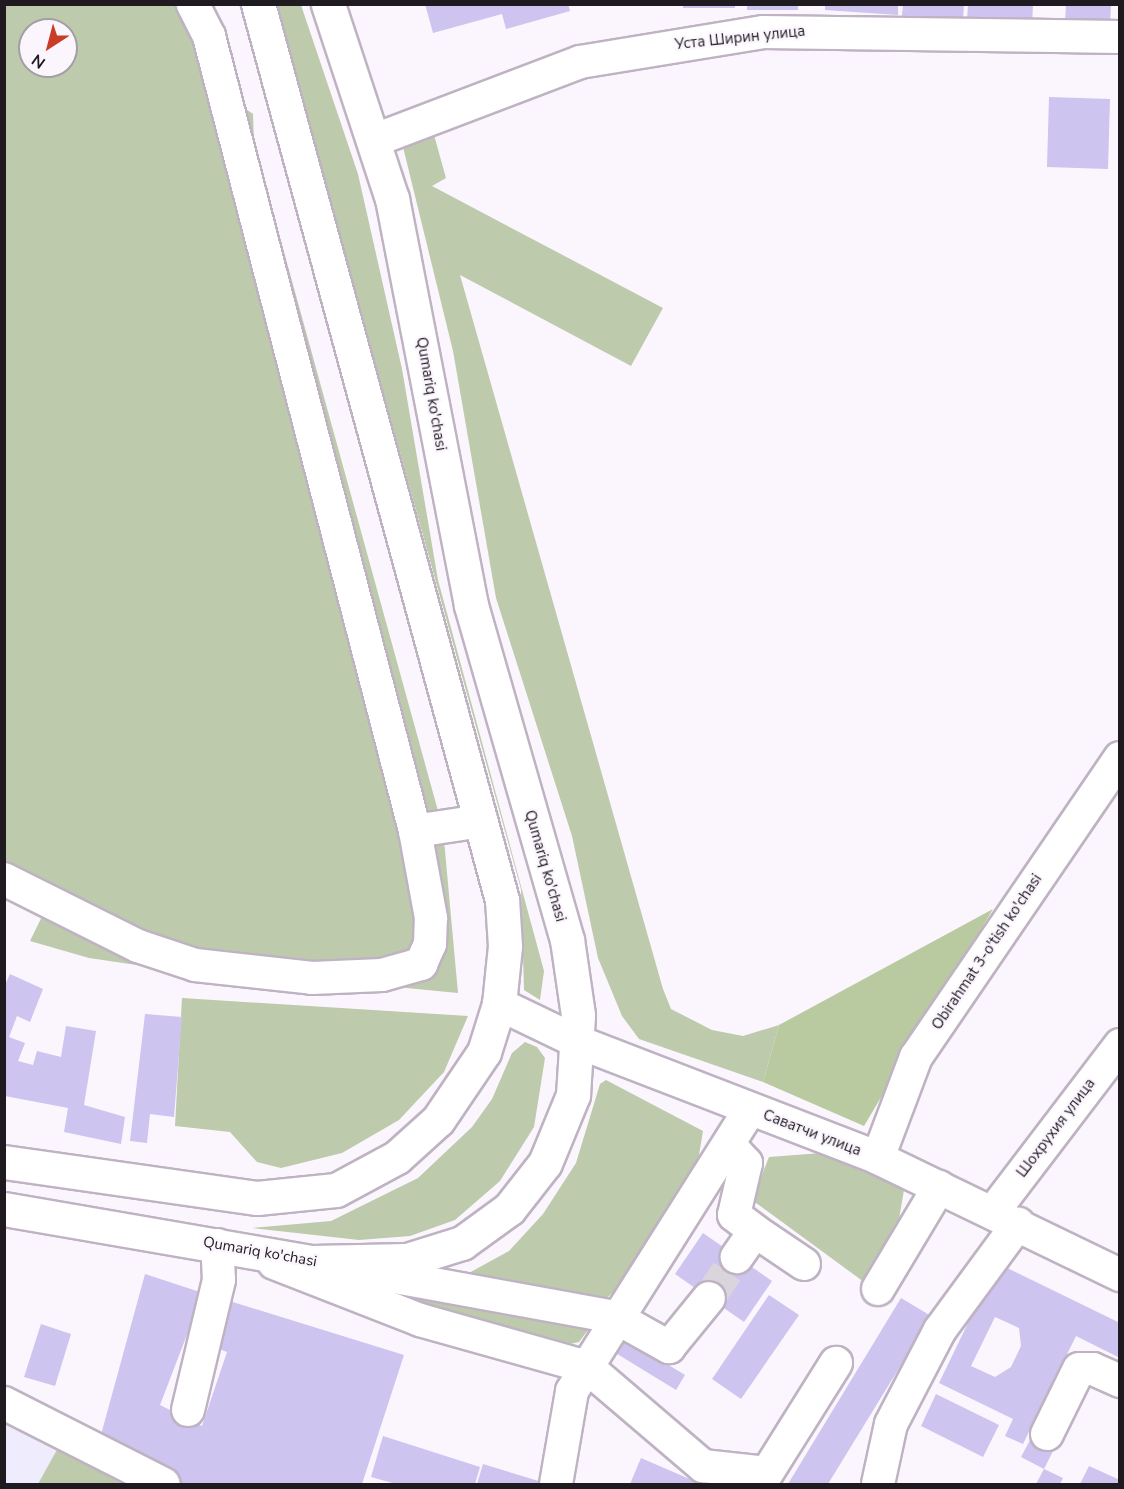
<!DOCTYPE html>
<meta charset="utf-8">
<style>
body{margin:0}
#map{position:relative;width:1124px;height:1489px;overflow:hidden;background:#fbf6fd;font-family:"Nunito Sans",sans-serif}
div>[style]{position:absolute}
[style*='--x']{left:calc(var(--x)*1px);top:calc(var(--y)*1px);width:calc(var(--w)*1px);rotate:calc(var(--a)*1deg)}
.industrial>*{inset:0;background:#efecfe}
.green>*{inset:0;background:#bdcaab}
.forest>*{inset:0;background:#b9caa0}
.building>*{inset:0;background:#cdc4ef}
.minor-tunnel>*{height:32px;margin-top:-16px;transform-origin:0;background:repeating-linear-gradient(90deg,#dad5dc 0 32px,transparent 0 48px)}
.roads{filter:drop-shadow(2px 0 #bfb3c3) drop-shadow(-2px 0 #bfb3c3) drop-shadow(0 2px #bfb3c3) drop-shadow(0 -2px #bfb3c3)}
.minor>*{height:32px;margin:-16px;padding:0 16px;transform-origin:16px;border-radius:16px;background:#fff}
.major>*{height:33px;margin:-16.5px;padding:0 16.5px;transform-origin:16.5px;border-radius:16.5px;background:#fff}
span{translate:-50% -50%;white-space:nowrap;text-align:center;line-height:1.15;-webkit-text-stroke:4.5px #fbf6fd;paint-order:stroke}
.street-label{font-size:15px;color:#1e1a20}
.frame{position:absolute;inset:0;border:6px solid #1e1a20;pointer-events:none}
.north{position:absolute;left:18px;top:18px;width:60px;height:60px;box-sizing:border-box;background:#fbf6fd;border:2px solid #a39ea5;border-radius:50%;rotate:216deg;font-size:16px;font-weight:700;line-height:24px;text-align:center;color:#1e1a20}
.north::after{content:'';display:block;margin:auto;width:21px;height:27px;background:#c93d26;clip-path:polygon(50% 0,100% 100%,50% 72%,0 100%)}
</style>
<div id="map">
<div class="industrial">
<i style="clip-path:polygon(4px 1408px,142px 1484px,5px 1484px)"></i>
</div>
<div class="green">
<i style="clip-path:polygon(evenodd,5px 5px,213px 5px,243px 107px,253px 114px,254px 143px,443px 829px,458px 993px,386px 986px,307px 990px,89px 958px,30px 941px,50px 900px,5px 874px,5px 5px,30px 30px,66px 30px,66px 66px,30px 66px,30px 30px)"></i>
<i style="clip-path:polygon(276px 5px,301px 5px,358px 174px,402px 369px,438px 580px,544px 971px,540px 1000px,524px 990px,521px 889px)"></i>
<i style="clip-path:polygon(434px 135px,446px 178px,432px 186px,663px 308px,631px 366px,460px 275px,663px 989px,671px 1009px,712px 1030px,743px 1036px,779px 1025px,763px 1082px,639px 1039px,622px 1016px,598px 958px,572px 836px,496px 598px,453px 351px,403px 147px)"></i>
<i style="clip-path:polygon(182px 998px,468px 1016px,444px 1072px,399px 1120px,342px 1153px,281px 1168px,257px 1162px,230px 1132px,175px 1126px)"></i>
<i style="clip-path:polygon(525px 1042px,537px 1047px,545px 1058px,534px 1127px,500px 1181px,455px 1220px,410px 1236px,359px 1240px,252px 1228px,331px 1221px,418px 1178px,472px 1127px,492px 1099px,512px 1053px)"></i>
<i style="clip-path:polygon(606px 1080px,703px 1131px,697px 1167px,624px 1281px,600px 1305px,458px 1279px,509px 1251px,543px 1214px,576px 1163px,600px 1084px)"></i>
<i style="clip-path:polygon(835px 1152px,905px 1184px,897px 1231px,864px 1282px,752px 1200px,769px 1157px)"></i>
<i style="clip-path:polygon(396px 1292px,588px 1330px,579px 1342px,560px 1346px,379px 1294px)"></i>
<i style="clip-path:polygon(58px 1448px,122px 1484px,38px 1484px)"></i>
</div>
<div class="forest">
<i style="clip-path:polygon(993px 909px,864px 1126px,763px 1082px,779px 1025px)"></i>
</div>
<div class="building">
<i style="clip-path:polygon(425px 4px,568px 4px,570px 11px,506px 29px,502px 14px,433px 33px)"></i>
<i style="clip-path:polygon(683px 4px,735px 4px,735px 8px,683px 8px)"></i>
<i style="clip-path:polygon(747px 4px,798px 4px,798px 10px,747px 10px)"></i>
<i style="clip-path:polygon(825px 4px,898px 4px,898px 15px,825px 10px)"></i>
<i style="clip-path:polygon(903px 4px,964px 4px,963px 20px,902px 16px)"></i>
<i style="clip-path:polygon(968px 4px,1033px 4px,1032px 25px,967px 21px)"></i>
<i style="clip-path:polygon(1066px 4px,1111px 4px,1110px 25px,1065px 22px)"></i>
<i style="clip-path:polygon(1049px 97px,1110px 99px,1108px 169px,1047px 167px)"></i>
<i style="clip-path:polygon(10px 974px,43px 989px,30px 1022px,17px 1016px,9px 1037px,25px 1043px,18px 1061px,33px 1065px,37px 1051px,61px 1057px,66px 1026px,96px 1031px,84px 1105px,125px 1117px,121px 1144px,64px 1132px,68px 1108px,5px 1096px,4px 987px)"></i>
<i style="clip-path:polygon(145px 1014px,182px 1017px,174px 1117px,150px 1114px,147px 1143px,130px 1141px)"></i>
<i style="clip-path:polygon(703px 1233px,772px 1281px,744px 1322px,675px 1274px)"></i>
<i style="clip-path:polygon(evenodd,997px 1263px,1120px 1323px,1120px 1358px,1076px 1336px,1023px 1444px,1005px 1436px,1013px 1419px,939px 1383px,997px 1263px,995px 1317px,1019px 1328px,1021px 1346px,1011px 1367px,995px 1377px,971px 1366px,995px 1317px)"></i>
<i style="clip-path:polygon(145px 1274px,203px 1293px,160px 1405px,202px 1426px,227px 1352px,219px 1349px,222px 1338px,215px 1336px,220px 1298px,404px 1355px,362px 1484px,181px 1484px,99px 1442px)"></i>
<i style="clip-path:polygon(769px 1295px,799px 1315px,741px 1399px,712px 1379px)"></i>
<i style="clip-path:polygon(901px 1298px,931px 1316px,828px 1484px,788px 1484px)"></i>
<i style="clip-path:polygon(41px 1324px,71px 1334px,55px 1386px,24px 1377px)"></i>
<i style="clip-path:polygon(623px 1337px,685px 1375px,676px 1390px,614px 1352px)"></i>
<i style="clip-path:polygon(936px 1394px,999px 1425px,983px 1457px,921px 1426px)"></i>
<i style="clip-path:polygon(383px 1436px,480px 1467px,475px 1484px,396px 1484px,371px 1477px)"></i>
<i style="clip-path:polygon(1030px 1440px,1053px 1451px,1044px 1469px,1021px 1457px)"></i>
<i style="clip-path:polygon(641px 1458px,701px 1484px,630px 1484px)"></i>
<i style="clip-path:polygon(483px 1464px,542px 1482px,541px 1484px,477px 1484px)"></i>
<i style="clip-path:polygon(1089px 1466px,1120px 1480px,1120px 1484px,1080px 1484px)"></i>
<i style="clip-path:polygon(1044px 1469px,1063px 1478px,1060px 1484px,1036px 1484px)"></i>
</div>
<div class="minor-tunnel">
<i style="--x:709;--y:1298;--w:50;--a:-55.7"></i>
</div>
<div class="roads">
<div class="minor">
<i style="--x:375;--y:140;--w:219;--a:-20.8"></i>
<i style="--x:580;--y:62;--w:185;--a:-9.3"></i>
<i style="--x:763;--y:32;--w:357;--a:0.8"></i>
<i style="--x:415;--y:831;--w:67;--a:-8.6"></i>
<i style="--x:4;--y:879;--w:150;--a:26.6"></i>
<i style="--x:138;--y:946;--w:60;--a:18.4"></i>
<i style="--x:195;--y:965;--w:118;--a:6.3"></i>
<i style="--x:312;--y:978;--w:70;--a:-2.5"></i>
<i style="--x:382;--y:975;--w:41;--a:-15.8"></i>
<i style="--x:421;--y:964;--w:22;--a:-66"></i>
<i style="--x:430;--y:944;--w:26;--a:-88"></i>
<i style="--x:431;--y:918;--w:88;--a:-100.4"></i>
<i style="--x:415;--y:831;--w:821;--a:-104.53"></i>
<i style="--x:209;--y:36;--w:36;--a:-117"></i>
<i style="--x:499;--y:1004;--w:88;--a:25.7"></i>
<i style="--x:578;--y:1042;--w:322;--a:21.1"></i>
<i style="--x:878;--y:1158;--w:269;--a:25.8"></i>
<i style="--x:729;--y:1145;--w:25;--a:47"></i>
<i style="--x:746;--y:1163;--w:53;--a:103"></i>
<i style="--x:734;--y:1215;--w:26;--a:37"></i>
<i style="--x:755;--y:1231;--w:32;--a:125"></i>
<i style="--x:878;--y:1158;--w:108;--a:-69.4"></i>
<i style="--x:916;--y:1057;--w:362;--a:-55.7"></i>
<i style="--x:993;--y:1212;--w:210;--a:-52.7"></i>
<i style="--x:755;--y:1231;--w:59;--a:34"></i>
<i style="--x:274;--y:1263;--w:157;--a:21.3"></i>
<i style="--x:420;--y:1320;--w:173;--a:15.7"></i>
<i style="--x:587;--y:1367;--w:153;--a:40.5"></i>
<i style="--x:703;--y:1466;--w:64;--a:6.2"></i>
<i style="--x:767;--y:1473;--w:130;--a:-57.9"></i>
<i style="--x:351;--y:1269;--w:268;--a:10.3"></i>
<i style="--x:615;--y:1317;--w:62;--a:29.1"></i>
<i style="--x:669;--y:1347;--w:63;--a:-50.8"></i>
<i style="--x:878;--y:1289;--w:119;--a:-59.1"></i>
<i style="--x:4;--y:1403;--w:179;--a:26.9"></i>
<i style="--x:188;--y:1410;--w:134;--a:-76.6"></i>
<i style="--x:219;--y:1280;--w:35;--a:-93"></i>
<i style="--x:1047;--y:1434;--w:72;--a:-63.8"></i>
<i style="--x:1079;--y:1369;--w:14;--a:0"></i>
<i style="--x:1093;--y:1369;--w:30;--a:24"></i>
<i style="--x:556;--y:1484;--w:94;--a:-80.2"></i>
<i style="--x:572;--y:1391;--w:333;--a:-57.7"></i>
<i style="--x:878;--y:1484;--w:61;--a:-77.8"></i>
<i style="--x:891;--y:1424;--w:106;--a:-62.5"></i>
<i style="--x:940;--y:1330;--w:132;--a:-53.7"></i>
</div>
<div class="major">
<i style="--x:4;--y:1162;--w:256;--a:8.1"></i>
<i style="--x:257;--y:1198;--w:79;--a:-5.8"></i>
<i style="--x:336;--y:1190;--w:69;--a:-28.4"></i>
<i style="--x:397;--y:1157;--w:55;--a:-42.1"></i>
<i style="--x:438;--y:1120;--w:82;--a:-55.9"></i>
<i style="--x:484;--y:1052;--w:50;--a:-72.6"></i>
<i style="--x:499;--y:1004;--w:58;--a:-84.1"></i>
<i style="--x:505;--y:946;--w:46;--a:-93.7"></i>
<i style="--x:502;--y:900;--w:929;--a:-105.23"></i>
<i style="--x:4;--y:1209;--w:313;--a:9.8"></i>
<i style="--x:312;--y:1262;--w:95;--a:-1.2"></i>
<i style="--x:407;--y:1260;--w:58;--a:-17.2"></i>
<i style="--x:462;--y:1243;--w:58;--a:-35.9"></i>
<i style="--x:509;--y:1209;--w:58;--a:-52"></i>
<i style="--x:545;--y:1163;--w:74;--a:-67.6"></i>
<i style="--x:573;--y:1095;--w:80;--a:-86.4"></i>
<i style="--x:578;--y:1015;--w:76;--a:-98.3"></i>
<i style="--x:567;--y:940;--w:348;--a:-106"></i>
<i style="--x:471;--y:605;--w:414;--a:-101"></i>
<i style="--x:392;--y:199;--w:205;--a:-108.2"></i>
</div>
</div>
<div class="street-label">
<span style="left:740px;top:38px;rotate:-6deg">Уста Ширин улица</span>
<span style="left:431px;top:394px;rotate:80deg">Qumariq ko'chasi</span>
<span style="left:545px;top:866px;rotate:74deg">Qumariq ko'chasi</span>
<span style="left:987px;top:952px;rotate:-56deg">Obirahmat 3-o'tish ko'chasi</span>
<span style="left:1056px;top:1128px;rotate:-53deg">Шохрухия улица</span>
<span style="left:812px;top:1133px;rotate:21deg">Саватчи улица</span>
<span style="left:260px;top:1252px;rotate:10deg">Qumariq ko'chasi</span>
</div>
<div class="frame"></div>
<div class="north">N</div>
</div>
